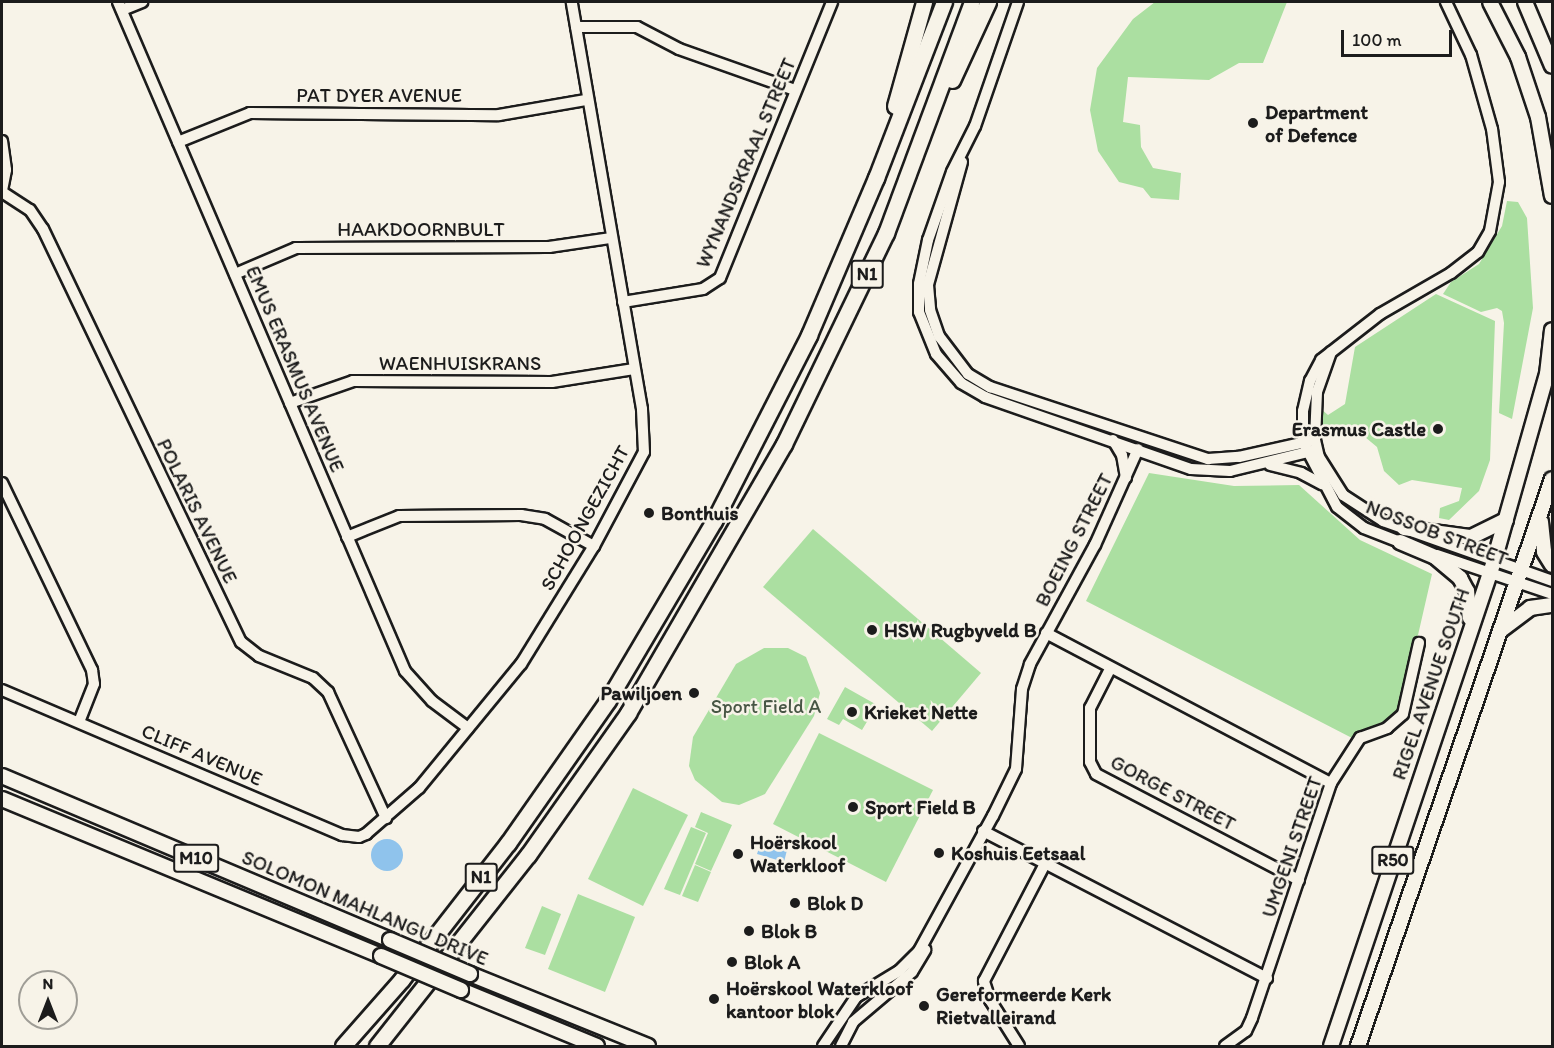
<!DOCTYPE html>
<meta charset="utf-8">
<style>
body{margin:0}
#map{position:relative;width:1554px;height:1048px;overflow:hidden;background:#f7f3e8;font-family:Itim,sans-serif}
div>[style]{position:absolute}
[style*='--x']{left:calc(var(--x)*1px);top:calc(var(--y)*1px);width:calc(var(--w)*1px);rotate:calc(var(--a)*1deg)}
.green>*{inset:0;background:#abdfa1}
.water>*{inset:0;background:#8fc3ec}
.round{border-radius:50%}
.roads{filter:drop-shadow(2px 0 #1c1c1c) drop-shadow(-2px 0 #1c1c1c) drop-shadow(0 2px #1c1c1c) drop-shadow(0 -2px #1c1c1c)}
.minor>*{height:10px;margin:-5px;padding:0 5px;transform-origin:5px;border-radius:5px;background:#f7f3e8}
.major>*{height:14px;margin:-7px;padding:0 7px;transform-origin:7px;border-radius:7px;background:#f7f3e8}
.highway>*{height:15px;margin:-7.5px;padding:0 7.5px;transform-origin:7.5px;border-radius:7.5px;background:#f7f3e8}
.bridges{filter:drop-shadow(2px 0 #1c1c1c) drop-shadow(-2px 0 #1c1c1c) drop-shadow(0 2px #1c1c1c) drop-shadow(0 -2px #1c1c1c)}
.major-bridge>*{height:14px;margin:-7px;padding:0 7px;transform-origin:7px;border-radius:7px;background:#f7f3e8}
.dots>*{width:16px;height:16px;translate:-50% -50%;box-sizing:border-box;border:3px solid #f7f3e8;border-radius:50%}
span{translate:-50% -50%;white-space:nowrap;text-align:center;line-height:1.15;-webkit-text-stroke:5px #f7f3e8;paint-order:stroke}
.shield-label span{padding:2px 4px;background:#f7f3e8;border:2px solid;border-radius:4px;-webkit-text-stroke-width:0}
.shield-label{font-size:18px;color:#1c1c1c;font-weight:700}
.street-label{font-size:20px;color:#1c1c1c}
.poi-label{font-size:20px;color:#1c1c1c;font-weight:700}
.left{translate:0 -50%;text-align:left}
.right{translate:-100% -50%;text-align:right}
.park-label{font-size:20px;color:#475644}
.frame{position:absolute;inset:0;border:3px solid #1c1c1c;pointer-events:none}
.north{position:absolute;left:18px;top:970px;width:60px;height:60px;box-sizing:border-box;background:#f7f3e8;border:2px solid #9f9d96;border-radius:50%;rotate:0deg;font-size:16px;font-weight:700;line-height:24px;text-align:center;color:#1c1c1c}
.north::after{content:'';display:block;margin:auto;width:21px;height:27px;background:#1c1c1c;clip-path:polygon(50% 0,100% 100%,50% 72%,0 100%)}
.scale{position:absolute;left:1341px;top:30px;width:111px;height:27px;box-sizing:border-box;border:3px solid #1c1c1c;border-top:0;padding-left:8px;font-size:18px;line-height:21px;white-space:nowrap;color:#1c1c1c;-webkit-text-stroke:4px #f7f3e8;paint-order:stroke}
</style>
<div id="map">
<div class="green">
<i style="clip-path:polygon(1155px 2px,1287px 2px,1263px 63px,1239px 63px,1209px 80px,1128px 77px,1123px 122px,1140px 125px,1141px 147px,1153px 168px,1181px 173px,1179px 200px,1151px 198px,1143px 188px,1119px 182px,1098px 151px,1090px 110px,1097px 68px,1133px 19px)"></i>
<i style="clip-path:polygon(1507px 201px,1518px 202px,1527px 218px,1533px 308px,1512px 419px,1499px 413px,1504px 323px,1502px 311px,1497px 308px,1481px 312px,1443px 294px,1451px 282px,1479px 264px,1502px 226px)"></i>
<i style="clip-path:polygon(1436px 294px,1495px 321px,1490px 460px,1479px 491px,1449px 520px,1439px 518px,1440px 508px,1459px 501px,1462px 488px,1412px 480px,1399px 485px,1384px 471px,1377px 447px,1365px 437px,1351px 433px,1334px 437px,1326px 434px,1320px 424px,1320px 408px,1328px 415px,1345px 404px,1355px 347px)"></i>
<i style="clip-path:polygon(1149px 473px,1234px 486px,1299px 485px,1360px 540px,1432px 574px,1399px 718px,1352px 738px,1086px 601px)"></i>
<i style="clip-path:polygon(813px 529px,981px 673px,932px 731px,763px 587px)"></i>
<i style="clip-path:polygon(764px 648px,788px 648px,806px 657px,820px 693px,814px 716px,765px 794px,739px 805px,722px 802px,695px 780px,689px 766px,693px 737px,736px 664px)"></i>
<i style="clip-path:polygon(845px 687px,877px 705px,862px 730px,843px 719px,839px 725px,827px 719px)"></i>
<i style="clip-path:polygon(819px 733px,933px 790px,886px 882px,773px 824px)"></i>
<i style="clip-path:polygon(633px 788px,688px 815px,643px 906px,588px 879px)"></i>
<i style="clip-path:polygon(701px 812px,732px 825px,711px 871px,695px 864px,708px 833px,695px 827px)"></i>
<i style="clip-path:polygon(691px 827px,706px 833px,680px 895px,664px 889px)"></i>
<i style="clip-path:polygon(695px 865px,711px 872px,698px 902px,682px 896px)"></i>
<i style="clip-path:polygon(578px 894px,635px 917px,605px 992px,548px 969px)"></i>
<i style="clip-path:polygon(542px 906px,561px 914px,545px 955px,525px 948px)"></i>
</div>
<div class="water">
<i style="clip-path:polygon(762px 839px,788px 846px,784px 862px,757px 854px)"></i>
<i class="round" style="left:371px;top:839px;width:32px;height:32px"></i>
</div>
<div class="roads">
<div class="minor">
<i style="--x:118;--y:2;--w:728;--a:66.78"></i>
<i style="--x:405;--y:671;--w:40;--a:48"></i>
<i style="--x:432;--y:701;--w:45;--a:36.9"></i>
<i style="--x:1018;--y:2;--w:131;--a:109.1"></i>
<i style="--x:975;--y:126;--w:51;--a:116.6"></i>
<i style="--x:952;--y:172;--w:72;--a:109.4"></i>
<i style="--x:928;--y:240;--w:45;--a:101.6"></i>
<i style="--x:919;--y:284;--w:28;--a:90"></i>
<i style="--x:919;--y:312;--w:45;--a:68"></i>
<i style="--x:936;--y:354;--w:38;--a:49"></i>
<i style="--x:961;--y:383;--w:28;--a:30"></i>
<i style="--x:985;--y:397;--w:218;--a:19.3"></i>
<i style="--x:1191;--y:469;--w:39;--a:3"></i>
<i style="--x:1230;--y:471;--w:89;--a:-13.7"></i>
<i style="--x:122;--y:10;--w:22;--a:-22"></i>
<i style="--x:576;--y:27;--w:61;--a:0"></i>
<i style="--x:637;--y:27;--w:47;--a:27.6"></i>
<i style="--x:679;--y:49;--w:123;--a:19.5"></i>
<i style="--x:2;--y:141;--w:29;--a:82"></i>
<i style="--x:6;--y:170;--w:21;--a:101"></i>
<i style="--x:178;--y:142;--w:78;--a:-21.9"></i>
<i style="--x:250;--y:113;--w:249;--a:0.5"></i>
<i style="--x:499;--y:115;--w:88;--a:-9.8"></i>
<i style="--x:962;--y:162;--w:128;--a:105.5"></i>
<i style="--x:928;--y:285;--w:25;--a:85"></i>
<i style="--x:930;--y:310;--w:28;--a:71"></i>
<i style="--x:939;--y:336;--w:48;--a:52.7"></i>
<i style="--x:968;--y:374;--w:26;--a:31"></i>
<i style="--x:990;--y:387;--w:230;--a:18.3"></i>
<i style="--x:1208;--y:459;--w:31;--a:-4"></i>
<i style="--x:1239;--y:457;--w:78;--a:-12.6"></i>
<i style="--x:2;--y:192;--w:33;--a:33"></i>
<i style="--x:30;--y:210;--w:23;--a:56"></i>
<i style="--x:43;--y:229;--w:458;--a:64.4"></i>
<i style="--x:241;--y:642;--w:23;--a:38"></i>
<i style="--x:259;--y:656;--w:58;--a:22.2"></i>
<i style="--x:313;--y:678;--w:21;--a:43"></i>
<i style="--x:328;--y:692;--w:139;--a:65.3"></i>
<i style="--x:235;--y:274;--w:66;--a:-23.1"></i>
<i style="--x:296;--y:248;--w:253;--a:-0.2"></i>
<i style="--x:549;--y:247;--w:63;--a:-8.3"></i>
<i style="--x:623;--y:302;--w:81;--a:-9.2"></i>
<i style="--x:703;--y:289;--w:20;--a:-33"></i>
<i style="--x:720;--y:278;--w:298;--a:-67.9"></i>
<i style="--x:1331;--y:352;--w:42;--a:109.3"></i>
<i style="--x:1317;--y:392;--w:48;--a:92.4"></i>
<i style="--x:1315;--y:440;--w:17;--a:77"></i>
<i style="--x:1319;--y:457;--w:45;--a:57.7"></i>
<i style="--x:1343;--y:495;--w:48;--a:33"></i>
<i style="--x:1383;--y:521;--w:179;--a:19.5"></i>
<i style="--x:290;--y:403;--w:67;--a:-19.2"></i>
<i style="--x:353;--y:381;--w:199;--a:0.3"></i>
<i style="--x:552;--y:382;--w:83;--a:-9"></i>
<i style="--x:1113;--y:440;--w:17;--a:59"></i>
<i style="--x:1122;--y:455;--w:23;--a:80"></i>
<i style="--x:1270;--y:465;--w:32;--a:14"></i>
<i style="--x:1301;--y:473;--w:24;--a:28"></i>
<i style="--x:2;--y:483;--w:208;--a:64.3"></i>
<i style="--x:92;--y:670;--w:14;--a:82"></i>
<i style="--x:94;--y:684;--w:41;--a:111.5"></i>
<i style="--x:347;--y:537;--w:56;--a:-22"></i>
<i style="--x:399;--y:516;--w:122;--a:-0.5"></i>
<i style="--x:521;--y:515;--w:24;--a:9"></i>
<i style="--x:545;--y:519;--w:56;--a:28.9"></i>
<i style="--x:1405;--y:544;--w:44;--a:-158.7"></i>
<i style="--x:1364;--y:528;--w:34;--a:-142"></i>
<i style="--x:1337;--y:507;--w:73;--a:-117.6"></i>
<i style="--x:1303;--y:442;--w:31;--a:-90"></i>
<i style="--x:1303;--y:411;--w:31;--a:-77"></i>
<i style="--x:1310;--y:381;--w:24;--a:-62"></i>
<i style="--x:1321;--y:360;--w:75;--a:-37.9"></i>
<i style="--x:1380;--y:314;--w:82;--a:-30"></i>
<i style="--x:1451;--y:273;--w:34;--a:-38"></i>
<i style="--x:1478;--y:252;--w:24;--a:-60"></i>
<i style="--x:1490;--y:231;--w:50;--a:-79.6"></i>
<i style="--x:1499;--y:182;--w:53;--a:-97.5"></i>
<i style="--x:1492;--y:129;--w:77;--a:-105.8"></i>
<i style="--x:1471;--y:55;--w:59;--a:-115.3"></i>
<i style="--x:1437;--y:555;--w:121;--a:18.7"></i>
<i style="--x:1046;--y:633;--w:322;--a:27.8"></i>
<i style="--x:1110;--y:669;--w:44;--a:117.1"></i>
<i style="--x:1090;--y:708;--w:54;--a:90"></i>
<i style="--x:1090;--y:762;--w:13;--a:63"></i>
<i style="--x:1096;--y:774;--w:229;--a:27.6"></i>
<i style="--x:2;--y:690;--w:370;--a:23.1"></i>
<i style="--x:342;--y:835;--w:17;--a:7"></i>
<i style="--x:359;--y:837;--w:8;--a:-23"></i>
<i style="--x:366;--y:834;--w:70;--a:-41"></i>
<i style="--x:419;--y:788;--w:161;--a:-50.6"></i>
<i style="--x:521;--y:664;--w:139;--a:-58.3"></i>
<i style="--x:594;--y:546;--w:106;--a:-62"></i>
<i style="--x:644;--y:452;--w:43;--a:-92.7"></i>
<i style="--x:642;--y:409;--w:413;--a:-99.8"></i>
<i style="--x:983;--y:831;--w:320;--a:27.4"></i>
<i style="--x:823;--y:1046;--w:59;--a:-56"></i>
<i style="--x:856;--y:997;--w:50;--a:-31.2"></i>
<i style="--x:899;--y:971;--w:28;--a:-45"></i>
<i style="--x:919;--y:951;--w:154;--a:-61.3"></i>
<i style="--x:993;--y:816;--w:52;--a:-63.9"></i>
<i style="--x:1016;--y:769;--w:80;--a:-85.7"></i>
<i style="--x:1022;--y:689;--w:26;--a:-72"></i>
<i style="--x:1030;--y:664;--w:136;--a:-61.4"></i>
<i style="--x:1095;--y:545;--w:105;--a:-65.9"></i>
<i style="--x:841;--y:1046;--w:27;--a:-63"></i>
<i style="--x:853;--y:1022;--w:77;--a:-40.3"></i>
<i style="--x:912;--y:972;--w:26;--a:-59"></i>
<i style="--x:1019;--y:1046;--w:54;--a:-122.2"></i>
<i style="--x:990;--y:1000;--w:20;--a:-108"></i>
<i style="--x:984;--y:981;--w:132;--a:-62.5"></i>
<i style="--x:1225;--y:1046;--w:26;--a:-36"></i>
<i style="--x:1246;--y:1031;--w:14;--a:-65"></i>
<i style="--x:1252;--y:1018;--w:248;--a:-71.4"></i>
<i style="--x:1331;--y:783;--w:54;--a:-57.2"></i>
<i style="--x:1360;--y:738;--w:29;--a:-20"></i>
<i style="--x:1387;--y:728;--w:21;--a:-41"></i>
<i style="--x:1403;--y:714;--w:73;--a:-77.3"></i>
</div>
<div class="major">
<i style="--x:1490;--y:2;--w:62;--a:63"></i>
<i style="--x:1518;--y:57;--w:63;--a:71.6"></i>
<i style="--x:1538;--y:117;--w:80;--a:80"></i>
<i style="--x:1525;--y:2;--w:69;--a:67.1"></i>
<i style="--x:1541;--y:522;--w:30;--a:84"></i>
<i style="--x:1544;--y:552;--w:15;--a:58"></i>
<i style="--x:1404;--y:528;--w:68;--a:7.7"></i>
<i style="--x:1471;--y:537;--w:39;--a:-26"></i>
<i style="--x:1400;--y:542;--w:38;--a:23"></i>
<i style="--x:1435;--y:557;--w:33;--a:40"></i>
<i style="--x:1460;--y:578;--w:15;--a:62"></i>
<i style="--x:1467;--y:591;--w:27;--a:84"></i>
<i style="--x:1500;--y:631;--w:38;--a:-37"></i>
<i style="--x:1530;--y:608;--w:22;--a:-8"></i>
<i style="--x:2;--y:776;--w:421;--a:22.9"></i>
<i style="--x:2;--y:799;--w:410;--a:22.5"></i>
<i style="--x:470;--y:974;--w:192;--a:22"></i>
<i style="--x:461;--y:990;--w:147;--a:22.4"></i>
<i style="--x:1331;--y:1046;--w:512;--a:-71.42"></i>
<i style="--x:1494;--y:561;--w:194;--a:-74.2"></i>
<i style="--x:1547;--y:374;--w:44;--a:-83.5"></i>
<i style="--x:1358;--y:1046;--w:599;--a:-71.11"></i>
</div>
<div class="highway">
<i style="--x:952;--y:80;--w:86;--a:-65.2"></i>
<i style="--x:895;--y:106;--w:108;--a:-74.4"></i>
<i style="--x:343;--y:1046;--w:89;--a:-48.6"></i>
<i style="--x:402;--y:979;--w:172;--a:-52.1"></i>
<i style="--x:508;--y:843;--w:174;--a:-55"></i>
<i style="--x:608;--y:700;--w:208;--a:-59.4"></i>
<i style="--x:714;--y:521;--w:209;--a:-62.9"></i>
<i style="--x:809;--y:335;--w:171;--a:-66.9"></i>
<i style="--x:876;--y:178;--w:189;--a:-68.9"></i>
<i style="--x:377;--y:1046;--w:243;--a:-51.7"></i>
<i style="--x:528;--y:855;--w:174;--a:-54.8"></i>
<i style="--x:628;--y:713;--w:311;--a:-59.9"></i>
<i style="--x:784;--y:444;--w:234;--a:-64.2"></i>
<i style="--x:886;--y:233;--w:246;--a:-69.6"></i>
</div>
</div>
<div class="bridges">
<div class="major-bridge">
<i style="--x:390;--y:940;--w:87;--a:23"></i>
<i style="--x:381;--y:956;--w:87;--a:23"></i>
</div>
</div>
<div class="dots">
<i style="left:1253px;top:123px;background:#1c1c1c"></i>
<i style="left:1438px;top:429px;background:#1c1c1c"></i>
<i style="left:649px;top:513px;background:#1c1c1c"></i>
<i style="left:872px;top:630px;background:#1c1c1c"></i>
<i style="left:694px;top:693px;background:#1c1c1c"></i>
<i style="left:852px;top:712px;background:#1c1c1c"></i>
<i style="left:853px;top:807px;background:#1c1c1c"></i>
<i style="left:939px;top:853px;background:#1c1c1c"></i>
<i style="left:738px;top:854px;background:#1c1c1c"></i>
<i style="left:795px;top:903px;background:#1c1c1c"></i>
<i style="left:749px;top:931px;background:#1c1c1c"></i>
<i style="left:732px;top:962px;background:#1c1c1c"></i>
<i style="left:714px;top:999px;background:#1c1c1c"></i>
<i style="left:924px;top:1006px;background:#1c1c1c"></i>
</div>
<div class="shield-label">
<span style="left:867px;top:274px">N1</span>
<span style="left:196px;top:858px">M10</span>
<span style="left:1393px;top:860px">R50</span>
<span style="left:481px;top:877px">N1</span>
</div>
<div class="street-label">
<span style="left:379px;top:95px">PAT DYER AVENUE</span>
<span style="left:746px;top:163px;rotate:-67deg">WYNANDSKRAAL STREET</span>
<span style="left:421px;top:229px">HAAKDOORNBULT</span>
<span style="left:460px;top:363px">WAENHUISKRANS</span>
<span style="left:295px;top:369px;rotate:67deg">EMUS ERASMUS AVENUE</span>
<span style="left:197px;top:511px;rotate:64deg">POLARIS AVENUE</span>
<span style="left:585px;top:518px;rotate:-61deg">SCHOONGEZICHT</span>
<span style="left:1437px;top:533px;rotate:21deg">NOSSOB STREET</span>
<span style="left:1074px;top:540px;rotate:-63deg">BOEING STREET</span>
<span style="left:1431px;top:684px;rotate:-71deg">RIGEL AVENUE SOUTH</span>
<span style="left:202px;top:755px;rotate:23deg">CLIFF AVENUE</span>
<span style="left:1173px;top:793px;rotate:28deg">GORGE STREET</span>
<span style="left:1292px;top:847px;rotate:-71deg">UMGENI STREET</span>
<span style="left:365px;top:908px;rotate:23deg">SOLOMON MAHLANGU DRIVE</span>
</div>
<div class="poi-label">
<span class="left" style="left:1265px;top:124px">Department<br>of Defence</span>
<span class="right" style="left:1426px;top:429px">Erasmus Castle</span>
<span class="left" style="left:661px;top:513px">Bonthuis</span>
<span class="left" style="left:884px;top:630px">HSW Rugbyveld B</span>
<span class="right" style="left:682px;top:693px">Pawiljoen</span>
<span class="left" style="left:864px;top:712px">Krieket Nette</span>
<span class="left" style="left:865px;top:807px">Sport Field B</span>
<span class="left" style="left:750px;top:854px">Hoërskool<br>Waterkloof</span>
<span class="left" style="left:951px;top:853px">Koshuis Eetsaal</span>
<span class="left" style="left:807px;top:903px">Blok D</span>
<span class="left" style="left:761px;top:931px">Blok B</span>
<span class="left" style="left:744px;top:962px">Blok A</span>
<span class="left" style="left:726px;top:1000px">Hoërskool Waterkloof<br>kantoor blok</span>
<span class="left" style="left:936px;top:1006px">Gereformeerde Kerk<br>Rietvalleirand</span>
</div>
<div class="park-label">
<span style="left:766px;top:706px">Sport Field A</span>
</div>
<div class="frame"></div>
<div class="north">N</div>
<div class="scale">100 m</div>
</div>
